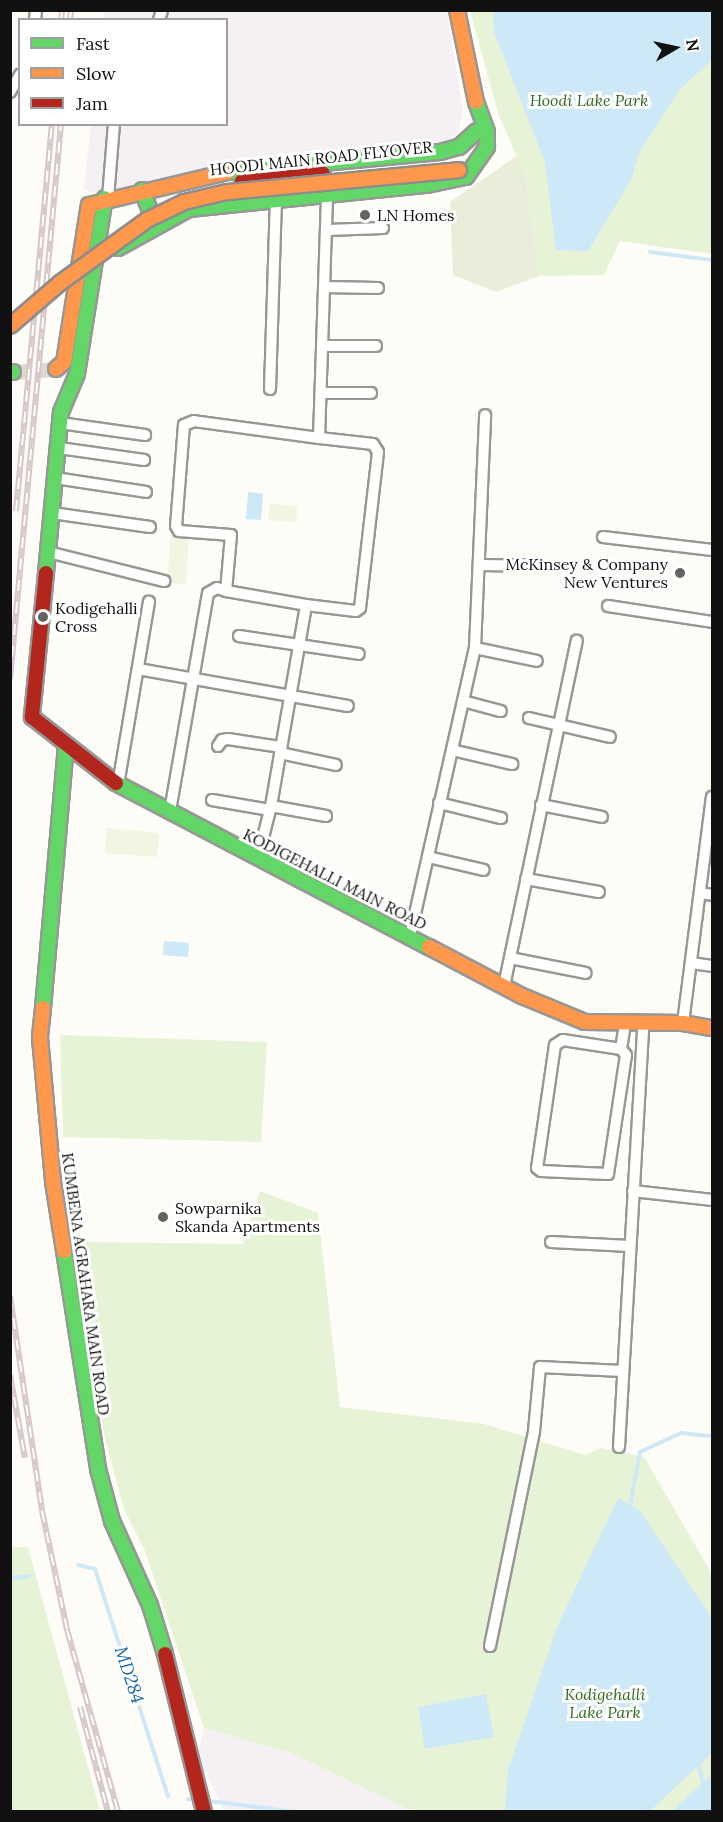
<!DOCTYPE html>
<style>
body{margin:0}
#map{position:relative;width:723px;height:1822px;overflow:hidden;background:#fdfcf7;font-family:Lora,serif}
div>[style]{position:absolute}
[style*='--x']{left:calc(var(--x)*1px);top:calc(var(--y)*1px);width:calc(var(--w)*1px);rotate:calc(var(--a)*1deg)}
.industrial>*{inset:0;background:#f5f0f3}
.green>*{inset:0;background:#e7f3d7}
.cemetery>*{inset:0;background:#e9eedb}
.pitch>*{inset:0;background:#f0f6e1}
.water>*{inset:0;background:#cde8f7}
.stream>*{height:4px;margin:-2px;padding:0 2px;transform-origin:2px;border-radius:2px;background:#cde8f7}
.secondary-tunnel>*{height:15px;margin-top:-7.5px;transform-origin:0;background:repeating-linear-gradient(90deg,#dad9d4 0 15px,transparent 0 23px)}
.roads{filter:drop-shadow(2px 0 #979795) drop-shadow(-2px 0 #979795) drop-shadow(0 2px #979795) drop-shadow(0 -2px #979795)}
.street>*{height:10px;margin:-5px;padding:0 5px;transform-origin:5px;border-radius:5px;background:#fffffe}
.fast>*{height:14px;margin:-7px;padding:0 7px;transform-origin:7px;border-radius:7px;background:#63d668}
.slow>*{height:14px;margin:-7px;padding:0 7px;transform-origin:7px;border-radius:7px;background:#ff974d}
.jam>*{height:14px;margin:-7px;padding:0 7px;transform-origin:7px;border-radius:7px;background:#b3261e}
.rail>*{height:6px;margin-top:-3px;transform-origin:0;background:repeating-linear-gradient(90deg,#fff 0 11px,#d9c6c7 0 22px);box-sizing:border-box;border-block:2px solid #d9c6c7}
.bridges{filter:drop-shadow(2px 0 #8e8d8b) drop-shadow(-2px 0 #8e8d8b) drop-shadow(0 2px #8e8d8b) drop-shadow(0 -2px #8e8d8b)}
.slow-bridge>*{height:14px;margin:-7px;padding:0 7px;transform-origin:7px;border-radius:7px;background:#ff974d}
.dots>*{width:16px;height:16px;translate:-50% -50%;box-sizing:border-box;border:3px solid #fff;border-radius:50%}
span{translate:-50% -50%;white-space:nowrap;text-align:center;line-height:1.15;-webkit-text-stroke:6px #fff;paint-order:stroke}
.park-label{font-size:16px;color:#2f6b1f;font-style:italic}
.street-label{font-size:16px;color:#111}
.poi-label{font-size:16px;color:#111}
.left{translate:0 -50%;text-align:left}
.right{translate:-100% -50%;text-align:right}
.water-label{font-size:18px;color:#1768a6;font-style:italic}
.frame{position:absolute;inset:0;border:12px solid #111;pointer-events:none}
.legend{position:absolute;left:18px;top:18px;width:210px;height:108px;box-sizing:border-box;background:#fff;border:2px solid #a0a0a0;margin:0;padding:8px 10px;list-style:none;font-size:18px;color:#111}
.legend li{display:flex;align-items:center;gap:12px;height:30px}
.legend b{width:30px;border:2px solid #a0a0a0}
.north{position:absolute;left:645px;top:18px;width:60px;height:60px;-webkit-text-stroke:4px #fff;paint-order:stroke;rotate:81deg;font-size:16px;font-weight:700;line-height:24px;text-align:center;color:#111}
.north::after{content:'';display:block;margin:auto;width:21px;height:27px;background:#111;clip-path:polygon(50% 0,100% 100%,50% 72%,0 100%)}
</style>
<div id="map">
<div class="industrial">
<i style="clip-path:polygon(104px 11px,447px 11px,463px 112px,458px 132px,446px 142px,222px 165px,94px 193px,84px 189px,91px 125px,226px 124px,226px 20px,103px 19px)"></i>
<i style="clip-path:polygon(204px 1728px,291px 1753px,412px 1811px,224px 1811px,203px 1767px,199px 1750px)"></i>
</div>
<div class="green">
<i style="clip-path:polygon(470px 11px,712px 11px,712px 254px,620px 241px,604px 275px,539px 276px,526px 177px,499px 116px)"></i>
<i style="clip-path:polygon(60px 1035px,267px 1042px,261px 1142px,63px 1137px)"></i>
<i style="clip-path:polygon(260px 1191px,318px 1213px,340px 1407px,484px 1424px,585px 1455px,601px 1448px,644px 1457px,712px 1574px,712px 1774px,672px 1811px,412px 1811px,291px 1753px,204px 1728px,145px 1551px,124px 1509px,105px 1439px,74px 1242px,243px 1244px)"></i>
<i style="clip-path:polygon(11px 1547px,28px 1547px,100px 1811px,11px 1811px)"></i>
</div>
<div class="cemetery">
<i style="clip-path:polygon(517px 156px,526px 177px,539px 276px,496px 292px,453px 275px,450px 202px)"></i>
</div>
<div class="pitch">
<i style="clip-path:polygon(270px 504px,297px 506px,296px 522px,268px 520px)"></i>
<i style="clip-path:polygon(171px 536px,189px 537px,186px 584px,167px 583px)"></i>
<i style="clip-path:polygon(107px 828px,159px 833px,157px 857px,105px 853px)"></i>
</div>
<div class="water">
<i style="clip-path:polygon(493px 11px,712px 11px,712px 60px,679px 90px,639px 153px,631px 180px,588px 251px,556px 250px,545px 162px,494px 32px)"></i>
<i style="clip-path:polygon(248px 492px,263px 494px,261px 520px,246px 519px)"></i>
<i style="clip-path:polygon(164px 941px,189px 943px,188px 957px,163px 955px)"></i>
<i style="clip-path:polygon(618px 1498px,640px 1511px,712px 1618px,712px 1753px,650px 1811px,505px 1811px,508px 1770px,558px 1625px)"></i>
<i style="clip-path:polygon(486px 1694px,494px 1737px,425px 1749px,418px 1707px)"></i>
<i style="clip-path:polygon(712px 1774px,712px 1811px,672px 1811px)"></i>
</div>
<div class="stream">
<i style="--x:650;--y:252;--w:63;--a:7.4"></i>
<i style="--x:630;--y:1505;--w:54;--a:-79.3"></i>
<i style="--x:640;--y:1452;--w:45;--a:-24.9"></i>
<i style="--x:681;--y:1433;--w:31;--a:6"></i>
<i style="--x:78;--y:1565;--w:17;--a:13"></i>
<i style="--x:95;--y:1569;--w:239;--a:72.2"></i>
<i style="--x:10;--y:1579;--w:19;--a:-9"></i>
<i style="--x:698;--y:1762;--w:26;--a:77"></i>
<i style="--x:188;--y:1799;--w:2;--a:0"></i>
<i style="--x:210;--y:1801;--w:86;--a:7.4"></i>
</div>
<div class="secondary-tunnel">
<i style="--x:13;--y:372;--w:43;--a:-4"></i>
</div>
<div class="roads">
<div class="street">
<i style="--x:35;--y:20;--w:10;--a:-84"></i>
<i style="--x:159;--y:20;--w:10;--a:-73"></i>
<i style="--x:10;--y:92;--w:20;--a:-60"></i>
<i style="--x:108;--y:198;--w:74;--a:-85.4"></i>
<i style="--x:327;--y:230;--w:56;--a:-2"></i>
<i style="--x:325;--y:287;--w:53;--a:1.1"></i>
<i style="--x:323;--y:346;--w:53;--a:0"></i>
<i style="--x:270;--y:389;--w:189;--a:-88.2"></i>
<i style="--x:322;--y:393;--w:49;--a:0"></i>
<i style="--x:60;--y:423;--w:86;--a:8"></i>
<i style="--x:319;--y:438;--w:126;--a:-172.3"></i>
<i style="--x:194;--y:421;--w:11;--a:158"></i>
<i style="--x:184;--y:425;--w:101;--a:94.5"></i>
<i style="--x:176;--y:526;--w:6;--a:59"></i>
<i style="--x:179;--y:531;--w:52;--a:4.4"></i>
<i style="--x:231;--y:535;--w:56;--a:95.1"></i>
<i style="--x:226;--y:591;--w:81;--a:9.9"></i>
<i style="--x:306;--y:605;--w:50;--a:6.8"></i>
<i style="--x:356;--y:611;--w:5;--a:-37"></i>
<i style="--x:360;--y:608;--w:157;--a:-83.4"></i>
<i style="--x:378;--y:452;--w:9;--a:-122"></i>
<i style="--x:373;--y:444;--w:54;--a:-173.7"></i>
<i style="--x:319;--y:438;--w:243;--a:-88.1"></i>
<i style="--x:59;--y:448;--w:86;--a:8"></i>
<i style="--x:55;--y:478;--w:92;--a:8.7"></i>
<i style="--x:52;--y:513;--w:99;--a:8.1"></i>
<i style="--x:603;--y:537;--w:110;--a:6.8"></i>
<i style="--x:48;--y:552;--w:120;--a:14"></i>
<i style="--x:481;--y:565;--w:66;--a:0.9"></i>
<i style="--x:608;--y:606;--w:105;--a:8.7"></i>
<i style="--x:239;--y:636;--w:121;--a:8.5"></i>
<i style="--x:475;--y:648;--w:63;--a:11.8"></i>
<i style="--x:138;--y:669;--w:213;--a:10"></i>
<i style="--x:463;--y:701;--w:39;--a:15"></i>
<i style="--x:529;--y:718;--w:83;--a:13.2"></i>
<i style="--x:218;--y:746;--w:7;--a:-56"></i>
<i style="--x:222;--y:740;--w:6;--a:-9"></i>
<i style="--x:228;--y:739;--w:54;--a:8.6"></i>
<i style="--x:452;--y:750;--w:62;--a:13.1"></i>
<i style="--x:280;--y:753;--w:57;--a:12.1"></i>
<i style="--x:118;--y:785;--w:186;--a:-80.4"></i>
<i style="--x:212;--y:800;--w:59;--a:9.8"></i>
<i style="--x:439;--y:803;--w:64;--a:13.6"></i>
<i style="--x:541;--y:805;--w:62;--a:11.1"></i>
<i style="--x:271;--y:806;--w:56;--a:10.3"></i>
<i style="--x:170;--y:811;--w:221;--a:-80.1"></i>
<i style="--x:208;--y:593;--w:10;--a:-29"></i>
<i style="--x:217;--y:588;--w:9;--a:18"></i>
<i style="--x:258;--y:857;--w:53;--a:-75.7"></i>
<i style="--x:271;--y:806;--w:204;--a:-80.1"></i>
<i style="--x:428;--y:857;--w:57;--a:13.1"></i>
<i style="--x:526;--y:879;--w:74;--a:10.1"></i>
<i style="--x:700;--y:893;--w:12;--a:9"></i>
<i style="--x:410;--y:936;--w:295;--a:-77.3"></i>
<i style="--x:475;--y:648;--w:233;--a:-87.5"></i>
<i style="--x:510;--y:958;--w:77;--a:11.2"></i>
<i style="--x:691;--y:963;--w:21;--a:8"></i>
<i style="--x:504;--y:986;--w:353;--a:-78.1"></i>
<i style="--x:683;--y:1023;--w:228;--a:-82.7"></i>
<i style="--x:621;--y:1049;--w:59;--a:-171.2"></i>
<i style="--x:563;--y:1040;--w:9;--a:148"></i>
<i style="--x:555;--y:1045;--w:124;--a:98.3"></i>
<i style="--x:537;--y:1168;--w:5;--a:37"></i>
<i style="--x:541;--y:1171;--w:67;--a:2.6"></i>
<i style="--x:608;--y:1174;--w:120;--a:-81.4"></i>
<i style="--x:626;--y:1055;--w:8;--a:-130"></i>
<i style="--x:621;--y:1049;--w:25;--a:-81"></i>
<i style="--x:633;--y:1191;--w:80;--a:6.5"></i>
<i style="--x:551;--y:1242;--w:79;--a:2.9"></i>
<i style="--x:619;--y:1447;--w:423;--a:-86.7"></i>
<i style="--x:490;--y:1646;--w:219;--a:-78.4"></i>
<i style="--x:534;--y:1431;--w:64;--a:-84.6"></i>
<i style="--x:540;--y:1367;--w:82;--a:2.8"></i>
</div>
<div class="fast">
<i style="--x:228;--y:172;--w:213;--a:-5.4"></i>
<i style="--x:440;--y:152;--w:20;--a:-15"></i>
<i style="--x:459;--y:147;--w:24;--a:-42"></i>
<i style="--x:142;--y:190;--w:39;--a:69"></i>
<i style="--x:118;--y:248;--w:81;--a:-28.8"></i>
<i style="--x:189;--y:209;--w:239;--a:-5.8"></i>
<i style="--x:427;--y:185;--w:40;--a:-12"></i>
<i style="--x:466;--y:177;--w:37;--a:-55"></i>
<i style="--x:487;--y:147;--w:15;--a:-90"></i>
<i style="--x:487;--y:132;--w:32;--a:-110"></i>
<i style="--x:10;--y:372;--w:3;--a:0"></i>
<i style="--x:46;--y:573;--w:162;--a:-84.7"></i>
<i style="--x:61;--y:412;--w:41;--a:-67.2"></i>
<i style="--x:77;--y:374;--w:178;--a:-81"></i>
<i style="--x:116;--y:783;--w:353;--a:27.7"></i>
<i style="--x:43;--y:1008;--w:264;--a:-85"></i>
<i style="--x:64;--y:1251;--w:221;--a:81.1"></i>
<i style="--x:98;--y:1469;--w:54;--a:74.9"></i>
<i style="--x:112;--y:1521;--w:92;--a:65.7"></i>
<i style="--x:150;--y:1605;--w:51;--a:73"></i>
</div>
<div class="slow">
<i style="--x:457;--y:10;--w:94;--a:78.3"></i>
<i style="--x:56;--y:369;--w:11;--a:-41"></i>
<i style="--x:64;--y:362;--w:159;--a:-81"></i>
<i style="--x:89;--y:205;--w:143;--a:-13.4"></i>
<i style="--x:429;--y:947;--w:105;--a:27.8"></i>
<i style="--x:522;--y:996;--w:68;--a:22.4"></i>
<i style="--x:585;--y:1022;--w:98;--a:0.6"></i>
<i style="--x:683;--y:1023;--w:29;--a:10"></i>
<i style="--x:43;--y:1008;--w:30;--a:96"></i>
<i style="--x:40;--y:1038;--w:145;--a:84.8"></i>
<i style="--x:53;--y:1182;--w:70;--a:80.9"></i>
</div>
<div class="jam">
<i style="--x:242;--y:181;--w:81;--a:-5.6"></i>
<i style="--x:46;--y:573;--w:145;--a:95.6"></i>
<i style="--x:32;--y:717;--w:107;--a:38.2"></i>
<i style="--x:165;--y:1654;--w:163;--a:76.1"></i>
</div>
</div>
<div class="rail">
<i style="--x:61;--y:20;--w:10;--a:-84"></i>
<i style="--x:70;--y:20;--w:10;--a:-84"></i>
<i style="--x:16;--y:511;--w:389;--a:-84.7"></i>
<i style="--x:10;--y:679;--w:557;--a:-84.75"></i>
<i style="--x:10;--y:1296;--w:217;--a:81.5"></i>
<i style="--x:42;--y:1511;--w:122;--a:78.1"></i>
<i style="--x:67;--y:1630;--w:189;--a:74.3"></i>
<i style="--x:10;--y:1375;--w:84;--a:79.8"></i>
<i style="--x:80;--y:1707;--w:109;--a:75.1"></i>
</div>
<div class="bridges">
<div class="slow-bridge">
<i style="--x:10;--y:326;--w:66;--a:-40.7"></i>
<i style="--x:60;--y:283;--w:107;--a:-35.9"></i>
<i style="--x:147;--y:220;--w:41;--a:-25.9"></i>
<i style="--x:184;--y:202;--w:44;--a:-13.1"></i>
<i style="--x:227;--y:192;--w:233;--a:-5.4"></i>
</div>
</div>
<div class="dots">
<i style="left:365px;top:215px;background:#646362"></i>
<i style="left:680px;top:573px;background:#646362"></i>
<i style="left:43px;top:617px;background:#646362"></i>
<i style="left:163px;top:1217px;background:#646362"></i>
</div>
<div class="park-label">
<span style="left:589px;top:100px">Hoodi Lake Park</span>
<span style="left:605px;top:1703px">Kodigehalli<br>Lake Park</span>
</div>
<div class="street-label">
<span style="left:321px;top:158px;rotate:-6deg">HOODI MAIN ROAD FLYOVER</span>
<span style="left:335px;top:879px;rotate:27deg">KODIGEHALLI MAIN ROAD</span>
<span style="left:86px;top:1284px;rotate:82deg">KUMBENA AGRAHARA MAIN ROAD</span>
</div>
<div class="poi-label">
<span class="left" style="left:377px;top:215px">LN Homes</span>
<span class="right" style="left:668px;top:573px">McKinsey &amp; Company<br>New Ventures</span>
<span class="left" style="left:55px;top:617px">Kodigehalli<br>Cross</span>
<span class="left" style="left:175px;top:1217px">Sowparnika<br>Skanda Apartments</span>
</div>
<div class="water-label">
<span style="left:129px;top:1675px;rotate:72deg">MD284</span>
</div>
<div class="frame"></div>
<ul class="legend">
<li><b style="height:8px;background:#63d668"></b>Fast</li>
<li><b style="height:8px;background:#ff974d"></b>Slow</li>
<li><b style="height:8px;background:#b3261e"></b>Jam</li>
</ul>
<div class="north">N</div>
</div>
